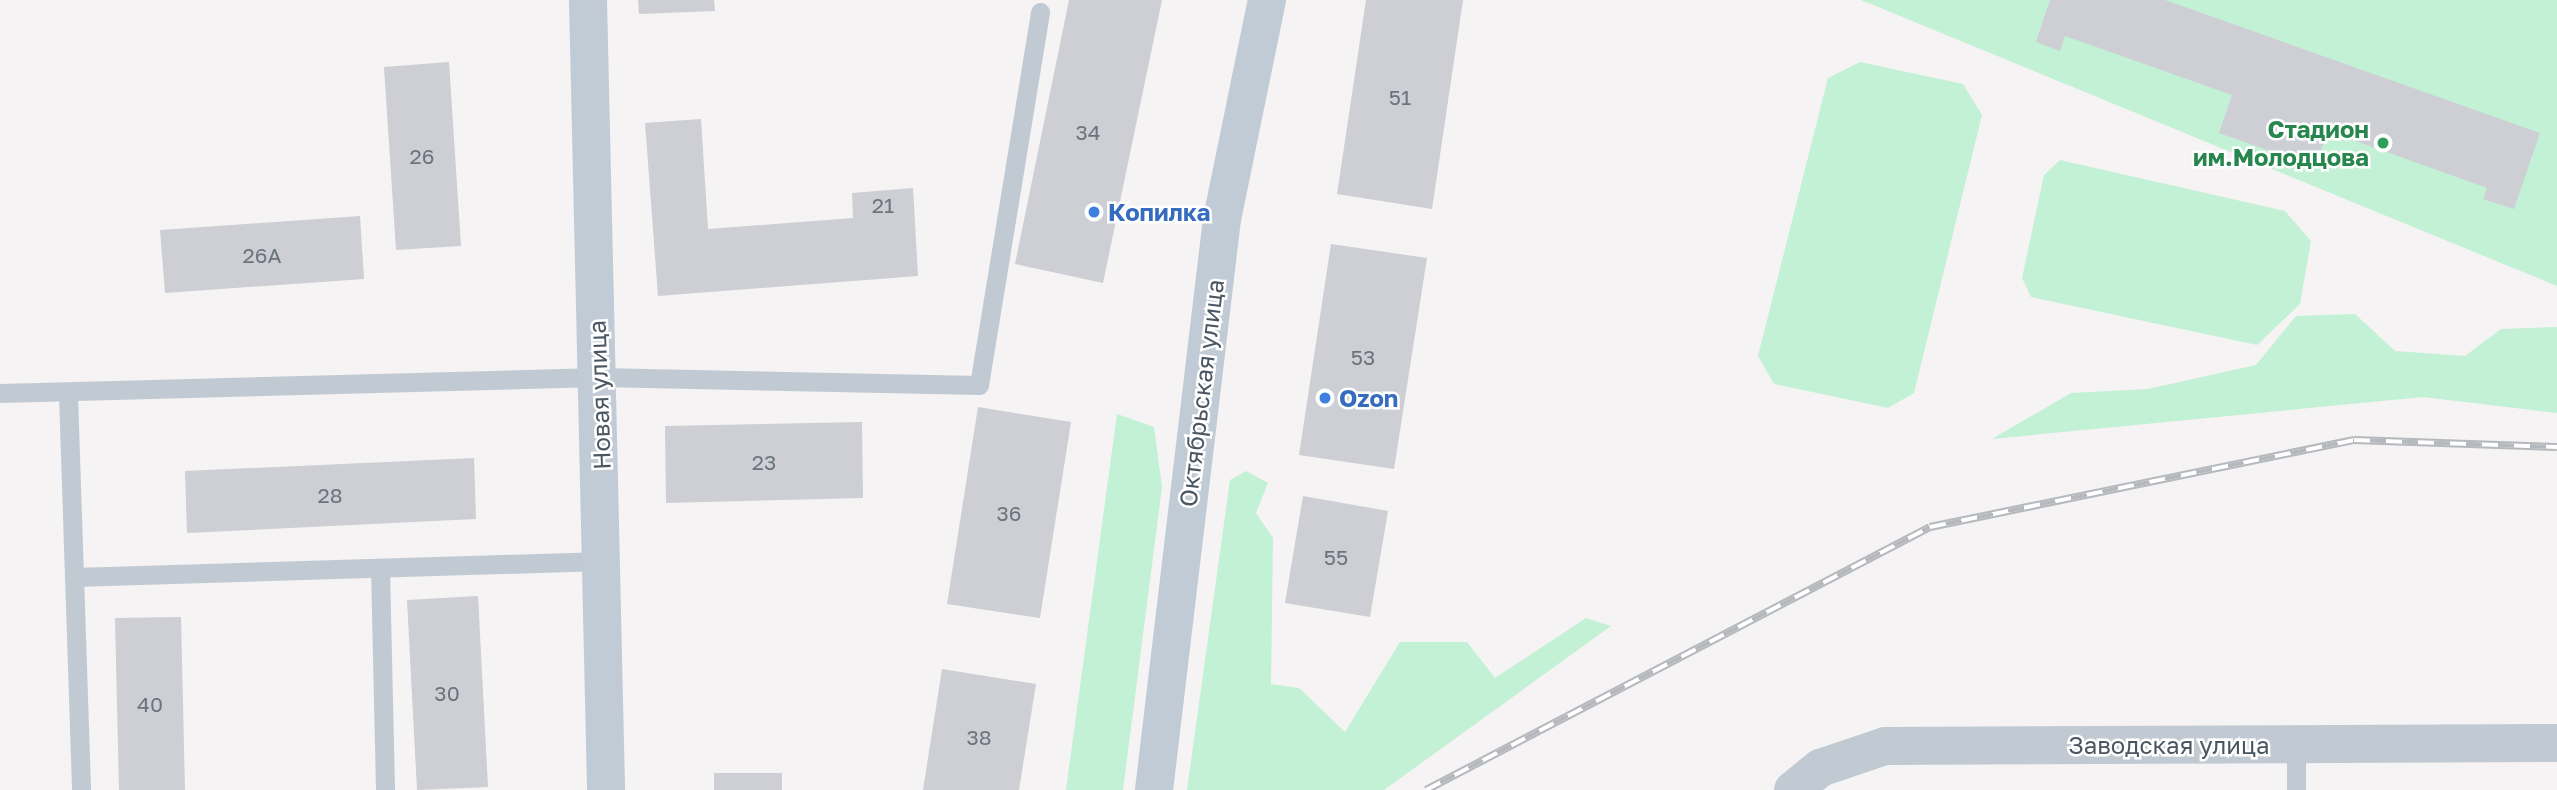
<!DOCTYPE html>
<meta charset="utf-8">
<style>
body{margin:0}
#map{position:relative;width:2557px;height:790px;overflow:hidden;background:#f5f3f3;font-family:"Golos Text",sans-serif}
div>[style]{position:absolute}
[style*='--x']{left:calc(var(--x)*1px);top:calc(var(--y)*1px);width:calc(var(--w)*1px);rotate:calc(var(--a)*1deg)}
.green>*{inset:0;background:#c3f1d5}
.building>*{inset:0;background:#cdcfd5}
.service>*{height:19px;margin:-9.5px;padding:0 9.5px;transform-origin:9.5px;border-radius:9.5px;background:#c1cad2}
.minor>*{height:38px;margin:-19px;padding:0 19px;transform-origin:19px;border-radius:19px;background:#c1cad2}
.secondary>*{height:38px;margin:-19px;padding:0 19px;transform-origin:19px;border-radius:19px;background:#c1cbd6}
.rail>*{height:8px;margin-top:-4px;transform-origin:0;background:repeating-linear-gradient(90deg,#fff 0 16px,#b5b8bd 0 32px);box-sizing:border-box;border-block:2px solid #b5b8bd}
.dots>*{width:19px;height:19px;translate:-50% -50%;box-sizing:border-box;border:4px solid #fff;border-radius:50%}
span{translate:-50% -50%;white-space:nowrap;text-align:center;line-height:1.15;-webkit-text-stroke:5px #fff;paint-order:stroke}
.number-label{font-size:21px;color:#6b747e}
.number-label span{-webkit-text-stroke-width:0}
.leisure-label{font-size:24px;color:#27864d;font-weight:700}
.right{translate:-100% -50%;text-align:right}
.shop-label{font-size:24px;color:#366cbe;font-weight:700}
.left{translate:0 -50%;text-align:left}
.street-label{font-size:24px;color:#4a5661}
</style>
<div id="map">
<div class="green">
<i style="clip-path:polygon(1861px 0,2557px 0,2557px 286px)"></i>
<i style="clip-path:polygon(1860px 62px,1963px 84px,1982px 115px,1914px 393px,1888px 408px,1774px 384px,1758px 356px,1828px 78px)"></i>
<i style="clip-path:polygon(2060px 160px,2285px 211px,2311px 241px,2300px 304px,2257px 345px,2031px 297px,2022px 278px,2044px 175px)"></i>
<i style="clip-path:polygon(2355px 314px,2395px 351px,2465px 356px,2501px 329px,2557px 327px,2557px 413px,2423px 397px,1992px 439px,2071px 393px,2148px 389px,2256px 365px,2296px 316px)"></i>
<i style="clip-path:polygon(1117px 414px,1154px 427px,1162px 487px,1123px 790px,1066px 790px)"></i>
<i style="clip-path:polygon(1246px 471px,1268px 483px,1256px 513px,1273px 538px,1271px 684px,1299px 688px,1345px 732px,1400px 642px,1467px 642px,1495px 678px,1586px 618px,1611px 626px,1384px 790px,1187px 790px,1230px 480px)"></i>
</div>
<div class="building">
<i style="clip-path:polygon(638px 0,714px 0,715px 11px,639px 14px)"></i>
<i style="clip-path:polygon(1069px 0,1162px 0,1103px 283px,1015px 264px)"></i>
<i style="clip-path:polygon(1366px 0,1463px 0,1432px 209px,1337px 194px)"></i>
<i style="clip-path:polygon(2050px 0,2165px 0,2540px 133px,2514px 209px,2483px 199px,2487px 188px,2328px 131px,2315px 167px,2219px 133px,2232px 95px,2065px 36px,2060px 51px,2036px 42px)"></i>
<i style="clip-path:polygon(449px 62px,461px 246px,396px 250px,384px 67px)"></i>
<i style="clip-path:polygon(701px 119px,708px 229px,853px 218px,852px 193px,913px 188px,918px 276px,658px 296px,645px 123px)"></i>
<i style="clip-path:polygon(360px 216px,364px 279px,165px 293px,160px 230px)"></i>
<i style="clip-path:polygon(1331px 244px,1427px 258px,1394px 469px,1299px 455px)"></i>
<i style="clip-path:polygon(978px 407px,1071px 422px,1040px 618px,947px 604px)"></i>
<i style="clip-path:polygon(862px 422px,863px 498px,666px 503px,665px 426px)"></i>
<i style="clip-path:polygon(474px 458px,476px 519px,187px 533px,185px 471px)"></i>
<i style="clip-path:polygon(1303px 496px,1388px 511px,1370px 617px,1285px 603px)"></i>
<i style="clip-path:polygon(478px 596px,488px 787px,417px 790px,407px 600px)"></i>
<i style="clip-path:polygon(181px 617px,185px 790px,119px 790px,115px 618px)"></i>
<i style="clip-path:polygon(942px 669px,1036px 684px,1019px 790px,923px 790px)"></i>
<i style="clip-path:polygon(714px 773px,782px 773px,782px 790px,714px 790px)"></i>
</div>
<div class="service">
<i style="--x:0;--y:393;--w:598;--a:-1.53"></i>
<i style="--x:598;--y:377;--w:381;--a:1.2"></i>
<i style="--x:979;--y:385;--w:378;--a:-80.7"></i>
<i style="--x:68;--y:395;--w:395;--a:88.1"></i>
<i style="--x:380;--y:568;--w:222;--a:88.7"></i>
<i style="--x:74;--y:577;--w:529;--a:-1.73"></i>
<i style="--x:2296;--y:744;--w:46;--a:90"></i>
</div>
<div class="minor">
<i style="--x:1793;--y:790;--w:35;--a:-39"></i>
<i style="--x:1820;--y:768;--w:69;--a:-18.7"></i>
<i style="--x:1885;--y:746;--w:672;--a:-0.26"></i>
</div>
<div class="secondary">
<i style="--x:588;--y:0;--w:790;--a:88.69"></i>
<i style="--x:1154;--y:790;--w:575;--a:-83.21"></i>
<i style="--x:1222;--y:219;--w:224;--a:-78.4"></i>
</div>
<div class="rail">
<i style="--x:1426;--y:790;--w:568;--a:-27.56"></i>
<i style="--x:1930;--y:527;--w:433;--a:-11.6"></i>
<i style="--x:2354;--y:440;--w:203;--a:2"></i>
</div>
<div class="dots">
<i style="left:2383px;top:143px;background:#2e9e5b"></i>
<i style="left:1094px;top:212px;background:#3f7fe0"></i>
<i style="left:1325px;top:398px;background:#3f7fe0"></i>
</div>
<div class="number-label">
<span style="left:1400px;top:97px">51</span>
<span style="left:1088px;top:132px">34</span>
<span style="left:422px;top:156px">26</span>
<span style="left:883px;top:205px">21</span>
<span style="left:262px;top:255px">26А</span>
<span style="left:1363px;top:357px">53</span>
<span style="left:764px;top:462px">23</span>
<span style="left:330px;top:495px">28</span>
<span style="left:1009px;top:513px">36</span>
<span style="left:1336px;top:557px">55</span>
<span style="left:447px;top:693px">30</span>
<span style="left:150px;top:704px">40</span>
<span style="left:979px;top:737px">38</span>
</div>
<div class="leisure-label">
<span class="right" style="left:2369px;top:143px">Стадион<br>им.Молодцова</span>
</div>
<div class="shop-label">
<span class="left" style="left:1108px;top:212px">Копилка</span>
<span class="left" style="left:1339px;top:398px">Ozon</span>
</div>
<div class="street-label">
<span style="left:1201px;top:393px;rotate:-83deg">Октябрьская улица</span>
<span style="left:599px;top:395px;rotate:-92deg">Новая улица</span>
<span style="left:2169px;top:745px">Заводская улица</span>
</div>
</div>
